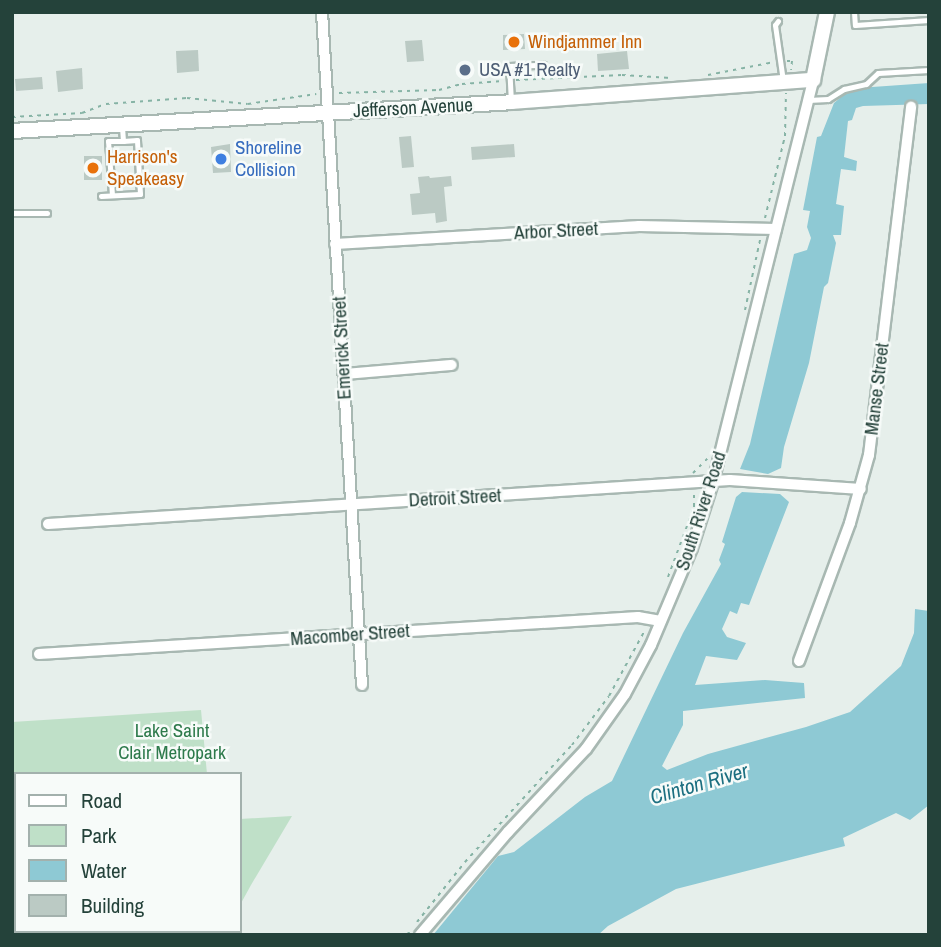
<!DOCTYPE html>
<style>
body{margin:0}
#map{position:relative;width:941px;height:947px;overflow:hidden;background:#e6efeb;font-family:"Archivo Narrow",sans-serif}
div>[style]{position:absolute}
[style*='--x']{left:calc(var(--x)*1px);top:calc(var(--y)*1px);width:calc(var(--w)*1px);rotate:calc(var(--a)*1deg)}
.green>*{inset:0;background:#bfe0c8}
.water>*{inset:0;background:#8ec9d4}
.building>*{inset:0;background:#bbcac4}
.path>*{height:2px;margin-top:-1px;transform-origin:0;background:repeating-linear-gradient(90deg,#86b3a5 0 3.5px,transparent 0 8.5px)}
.roads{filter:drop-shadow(2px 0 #a8b8b2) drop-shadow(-2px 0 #a8b8b2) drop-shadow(0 2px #a8b8b2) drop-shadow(0 -2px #a8b8b2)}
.service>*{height:5px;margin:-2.5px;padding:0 2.5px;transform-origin:2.5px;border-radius:2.5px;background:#fff}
.minor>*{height:10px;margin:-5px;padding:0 5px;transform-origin:5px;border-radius:5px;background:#fff}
.tertiary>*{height:14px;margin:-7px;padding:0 7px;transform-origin:7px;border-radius:7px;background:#fff}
.dots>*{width:19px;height:19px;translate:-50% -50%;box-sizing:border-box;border:4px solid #f7fbf9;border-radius:50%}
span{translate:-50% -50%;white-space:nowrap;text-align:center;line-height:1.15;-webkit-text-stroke:5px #f7fbf9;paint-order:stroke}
.food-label{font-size:19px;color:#c56008}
.left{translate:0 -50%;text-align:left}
.service-label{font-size:19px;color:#4e5e75}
.street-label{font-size:19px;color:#24423a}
.shop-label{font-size:19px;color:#366cbe}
.park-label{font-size:19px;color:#2d7a4b}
.water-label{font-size:21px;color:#1c6f80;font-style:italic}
.frame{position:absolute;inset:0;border:14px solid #24423a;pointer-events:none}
.legend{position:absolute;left:14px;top:772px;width:228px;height:161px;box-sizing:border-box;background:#f7fbf9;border:2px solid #a3b1ad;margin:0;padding:9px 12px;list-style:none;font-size:21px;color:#24423a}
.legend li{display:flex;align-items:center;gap:14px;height:35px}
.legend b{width:35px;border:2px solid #a3b1ad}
</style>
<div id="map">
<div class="green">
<i style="clip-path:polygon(201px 710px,207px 774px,16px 774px,16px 931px,225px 931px,224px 935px,12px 935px,12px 722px)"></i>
<i style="clip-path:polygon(292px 816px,251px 885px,240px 905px,240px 819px)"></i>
</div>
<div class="water">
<i style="clip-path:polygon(929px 83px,929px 104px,863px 106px,856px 108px,852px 120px,848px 121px,844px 157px,857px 161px,856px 171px,841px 169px,836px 204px,844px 206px,841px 235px,833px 235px,836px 243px,828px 283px,824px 287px,809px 363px,784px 447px,781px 468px,768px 474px,740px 469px,750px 444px,794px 254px,807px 250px,811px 238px,807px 227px,810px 211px,803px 210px,817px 137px,821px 136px,834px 103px,846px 93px,858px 88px)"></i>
<i style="clip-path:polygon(742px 492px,780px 494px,789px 502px,749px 605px,741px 603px,737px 614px,730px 611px,722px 629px,727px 637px,746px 643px,737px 660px,706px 656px,695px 685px,765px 680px,804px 683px,805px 698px,683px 711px,683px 725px,662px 766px,667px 770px,708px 754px,806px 727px,850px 712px,901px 666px,914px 633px,915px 609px,929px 611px,929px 805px,910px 820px,896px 813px,843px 838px,845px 846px,676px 889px,608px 926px,598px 935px,433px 935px,498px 856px,514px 852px,585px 797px,612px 781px,683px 633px,721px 564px,719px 560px,725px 544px,722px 542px,736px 497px)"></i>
</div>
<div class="building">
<i style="clip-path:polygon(524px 34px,525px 49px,503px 50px,503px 35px)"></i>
<i style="clip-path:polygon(422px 40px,424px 61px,407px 62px,405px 41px)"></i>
<i style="clip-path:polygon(198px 50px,199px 71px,177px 73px,176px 51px)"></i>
<i style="clip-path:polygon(627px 51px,629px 69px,598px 71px,597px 54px)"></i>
<i style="clip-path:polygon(82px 68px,83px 89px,58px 92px,56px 71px)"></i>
<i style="clip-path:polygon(42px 77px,43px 89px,16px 91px,15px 79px)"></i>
<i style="clip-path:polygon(411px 136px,414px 167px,402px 168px,399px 137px)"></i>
<i style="clip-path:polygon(230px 144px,231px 172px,213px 173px,211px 147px)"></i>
<i style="clip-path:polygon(514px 144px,515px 157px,472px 160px,471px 147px)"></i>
<i style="clip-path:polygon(84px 156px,102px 156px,102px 180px,84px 180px)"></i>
<i style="clip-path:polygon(429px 176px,430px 178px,451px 176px,452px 186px,444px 187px,447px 221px,436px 223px,435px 213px,412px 215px,410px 194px,420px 193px,418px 177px)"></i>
</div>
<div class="path">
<i style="--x:787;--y:61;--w:5;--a:0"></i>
<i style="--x:792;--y:61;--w:9;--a:96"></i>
<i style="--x:708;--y:75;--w:67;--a:-11.1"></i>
<i style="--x:516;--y:80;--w:106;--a:-2.7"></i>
<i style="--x:622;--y:75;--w:49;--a:3.5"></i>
<i style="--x:339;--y:93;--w:100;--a:-1.7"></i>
<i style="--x:439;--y:90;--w:24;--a:-15"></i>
<i style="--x:462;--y:84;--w:41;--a:-4.2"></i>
<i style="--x:12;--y:117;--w:70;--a:-3.3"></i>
<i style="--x:82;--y:113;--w:26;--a:-21"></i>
<i style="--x:106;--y:104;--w:81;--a:-4.2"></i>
<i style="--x:187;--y:98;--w:61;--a:5.6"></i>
<i style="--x:248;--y:104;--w:69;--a:-8.4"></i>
<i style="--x:765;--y:218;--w:84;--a:-76.3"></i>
<i style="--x:785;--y:136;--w:43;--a:-88.7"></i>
<i style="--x:745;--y:310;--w:72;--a:-77.9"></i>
<i style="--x:693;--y:473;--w:21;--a:-45"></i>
<i style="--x:668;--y:577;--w:75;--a:-69.6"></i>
<i style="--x:694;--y:507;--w:15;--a:-90"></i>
<i style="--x:417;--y:922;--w:77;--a:-51.3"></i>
<i style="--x:465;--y:862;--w:159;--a:-47.6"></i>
<i style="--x:572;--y:745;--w:61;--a:-52.9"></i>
<i style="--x:609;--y:696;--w:75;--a:-61.4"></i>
<i style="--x:407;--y:935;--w:7;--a:-56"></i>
</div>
<div class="roads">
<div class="service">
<i style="--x:854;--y:12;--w:13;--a:86"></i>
<i style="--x:855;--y:25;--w:74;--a:-3.9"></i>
<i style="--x:778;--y:21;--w:5;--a:127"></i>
<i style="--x:775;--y:25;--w:57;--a:81.9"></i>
<i style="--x:808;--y:100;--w:20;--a:-3"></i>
<i style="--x:828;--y:99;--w:19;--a:-32"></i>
<i style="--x:844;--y:89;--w:23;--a:-13"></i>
<i style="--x:866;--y:84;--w:16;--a:-43"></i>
<i style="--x:878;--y:73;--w:51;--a:-3.4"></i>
<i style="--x:511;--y:102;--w:36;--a:-93"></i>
<i style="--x:509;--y:66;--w:34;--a:-2"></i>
<i style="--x:112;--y:195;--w:54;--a:-94.2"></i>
<i style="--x:108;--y:141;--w:15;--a:0"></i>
<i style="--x:101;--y:196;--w:39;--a:-3"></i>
<i style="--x:140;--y:194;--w:54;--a:-93.2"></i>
<i style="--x:137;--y:140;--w:14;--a:176"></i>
<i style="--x:123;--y:141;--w:16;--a:-94"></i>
<i style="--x:12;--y:213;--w:35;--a:0"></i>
</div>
<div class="minor">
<i style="--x:322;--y:12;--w:674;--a:86.6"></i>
<i style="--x:335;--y:244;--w:305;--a:-3.4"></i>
<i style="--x:639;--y:226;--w:137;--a:1.3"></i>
<i style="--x:344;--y:374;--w:108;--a:-4.8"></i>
<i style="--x:48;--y:524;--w:683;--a:-3.69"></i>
<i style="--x:730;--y:480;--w:131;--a:3.9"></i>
<i style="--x:39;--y:654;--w:600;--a:-3.53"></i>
<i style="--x:638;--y:617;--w:23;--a:10"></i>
<i style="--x:799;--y:661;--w:147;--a:-69.7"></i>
<i style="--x:850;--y:523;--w:71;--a:-74.4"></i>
<i style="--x:869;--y:455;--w:351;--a:-83.1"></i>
<i style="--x:420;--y:935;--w:135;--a:-49.5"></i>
<i style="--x:508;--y:832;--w:114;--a:-46.8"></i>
<i style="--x:586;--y:749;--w:67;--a:-54.7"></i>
<i style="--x:625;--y:694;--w:55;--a:-62"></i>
<i style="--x:651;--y:645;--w:105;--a:-67.1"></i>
<i style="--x:692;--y:548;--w:69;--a:-72.3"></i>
<i style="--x:713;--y:482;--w:414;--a:-76"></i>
</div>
<div class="tertiary">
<i style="--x:12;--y:131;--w:500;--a:-3.3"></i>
<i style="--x:511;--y:102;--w:303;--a:-4.2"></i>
<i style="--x:813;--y:80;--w:69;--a:-78.4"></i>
</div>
</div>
<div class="dots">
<i style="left:514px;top:42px;background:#e8710a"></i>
<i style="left:465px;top:70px;background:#5c6f8a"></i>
<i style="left:221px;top:159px;background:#3f7fe0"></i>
<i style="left:93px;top:168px;background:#e8710a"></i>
</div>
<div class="food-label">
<span class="left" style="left:528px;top:42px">Windjammer Inn</span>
<span class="left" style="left:107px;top:168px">Harrison's<br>Speakeasy</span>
</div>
<div class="service-label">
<span class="left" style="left:479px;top:70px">USA #1 Realty</span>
</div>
<div class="street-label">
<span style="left:413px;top:108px;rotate:-3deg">Jefferson Avenue</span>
<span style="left:556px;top:231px;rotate:-3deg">Arbor Street</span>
<span style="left:342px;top:348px;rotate:-93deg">Emerick Street</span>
<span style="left:877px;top:389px;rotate:-83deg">Manse Street</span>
<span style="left:455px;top:498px;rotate:-3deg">Detroit Street</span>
<span style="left:701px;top:511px;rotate:-72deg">South River Road</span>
<span style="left:350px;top:635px;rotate:-4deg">Macomber Street</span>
</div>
<div class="shop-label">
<span class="left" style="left:235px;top:159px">Shoreline<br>Collision</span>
</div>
<div class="park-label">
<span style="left:172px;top:742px">Lake Saint<br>Clair Metropark</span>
</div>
<div class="water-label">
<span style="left:699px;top:784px;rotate:-16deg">Clinton River</span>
</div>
<div class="frame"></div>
<ul class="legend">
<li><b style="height:9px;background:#fff"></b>Road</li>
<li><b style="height:19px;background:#bfe0c8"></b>Park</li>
<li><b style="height:19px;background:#8ec9d4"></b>Water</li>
<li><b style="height:19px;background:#bbcac4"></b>Building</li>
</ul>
</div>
